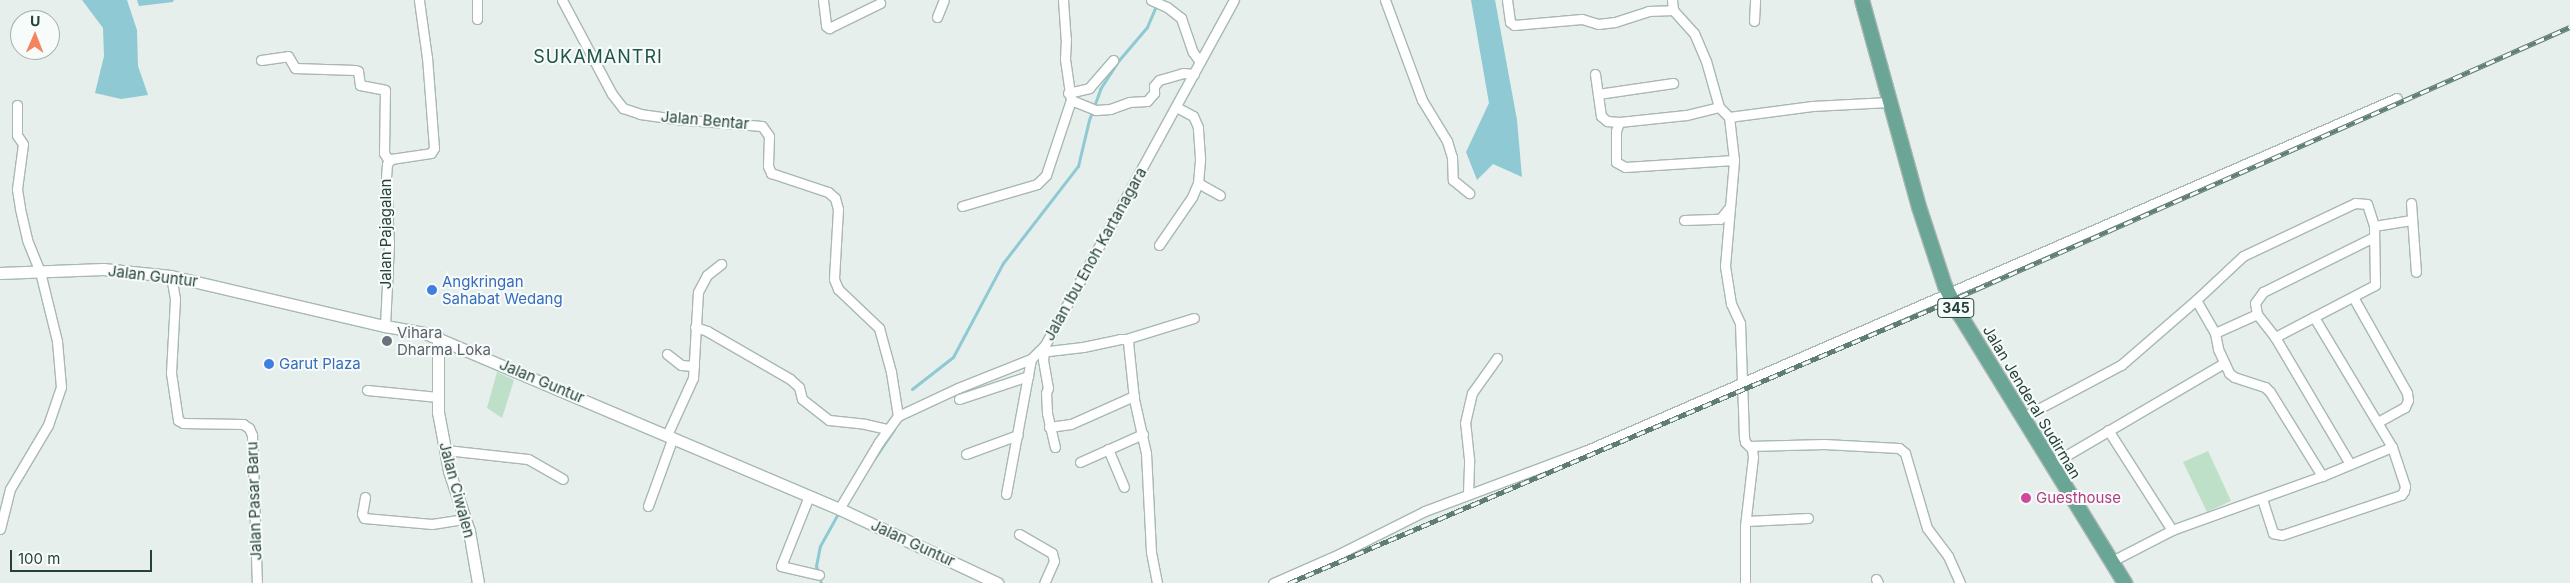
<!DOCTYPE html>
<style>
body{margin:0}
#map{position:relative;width:2570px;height:583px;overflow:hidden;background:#e6efeb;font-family:Inter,sans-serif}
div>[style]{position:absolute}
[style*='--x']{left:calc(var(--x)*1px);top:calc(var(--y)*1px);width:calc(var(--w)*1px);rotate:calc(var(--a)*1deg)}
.green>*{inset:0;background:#bfe0c8}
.water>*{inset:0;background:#8ec9d4}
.stream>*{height:3px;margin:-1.5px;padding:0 1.5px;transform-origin:1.5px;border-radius:1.5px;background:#8ec9d4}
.roads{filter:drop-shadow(1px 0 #a8b8b2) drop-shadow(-1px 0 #a8b8b2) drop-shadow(0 1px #a8b8b2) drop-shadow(0 -1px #a8b8b2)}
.minor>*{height:9px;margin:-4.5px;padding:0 4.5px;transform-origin:4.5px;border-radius:4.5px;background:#fff}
.tertiary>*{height:11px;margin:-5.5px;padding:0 5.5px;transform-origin:5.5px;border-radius:5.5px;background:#fff}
.primary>*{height:14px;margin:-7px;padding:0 7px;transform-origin:7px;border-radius:7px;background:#6aa596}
.rail>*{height:5px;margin-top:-2.5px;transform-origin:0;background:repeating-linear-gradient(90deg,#f7fbf9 0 9px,#5f7d75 0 18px);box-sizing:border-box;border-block:1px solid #5f7d75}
.dots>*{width:14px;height:14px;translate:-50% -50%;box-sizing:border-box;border:2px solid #f7fbf9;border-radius:50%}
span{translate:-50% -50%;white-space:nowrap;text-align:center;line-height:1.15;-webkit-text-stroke:4px #f7fbf9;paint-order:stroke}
.shield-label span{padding:1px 4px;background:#f7fbf9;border:1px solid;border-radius:4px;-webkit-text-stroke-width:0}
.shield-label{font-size:14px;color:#24423a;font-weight:700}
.street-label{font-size:15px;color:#24423a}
.shop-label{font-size:15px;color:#366cbe}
.left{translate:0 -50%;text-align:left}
.worship-label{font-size:15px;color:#5b616d}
.hotel-label{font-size:15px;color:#b23c85}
.quarter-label{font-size:18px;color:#1f5548;letter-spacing:1px}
.north{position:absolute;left:10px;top:10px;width:50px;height:50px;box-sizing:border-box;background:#f7fbf9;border:1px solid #a3b1ad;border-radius:50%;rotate:1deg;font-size:14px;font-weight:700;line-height:20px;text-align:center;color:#24423a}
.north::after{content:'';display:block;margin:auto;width:18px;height:22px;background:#f4845f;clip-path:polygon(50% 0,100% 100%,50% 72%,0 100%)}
.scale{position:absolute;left:10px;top:550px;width:142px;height:22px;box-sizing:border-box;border:2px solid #24423a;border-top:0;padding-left:6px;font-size:15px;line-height:18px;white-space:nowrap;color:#24423a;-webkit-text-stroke:4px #f7fbf9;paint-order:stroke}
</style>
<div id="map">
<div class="green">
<i style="clip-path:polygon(497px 372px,514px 380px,502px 418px,487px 408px)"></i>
<i style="clip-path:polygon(2208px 451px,2231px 501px,2207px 512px,2183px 462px)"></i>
</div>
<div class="water">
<i style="clip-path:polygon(82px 0,127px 0,137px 30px,138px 66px,148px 95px,121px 99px,95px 93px,104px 56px,103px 28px)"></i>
<i style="clip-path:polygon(137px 0,174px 0,173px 2px,139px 6px)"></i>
<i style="clip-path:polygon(1471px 0,1495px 0,1517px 120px,1522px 177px,1493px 164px,1477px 180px,1466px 152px,1489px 103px)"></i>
</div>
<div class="stream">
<i style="--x:912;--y:389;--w:52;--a:-38"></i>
<i style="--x:953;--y:357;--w:106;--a:-62"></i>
<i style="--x:1003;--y:263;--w:123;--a:-52.3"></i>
<i style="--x:1078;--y:166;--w:47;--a:-76.6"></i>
<i style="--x:1089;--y:120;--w:33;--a:-70"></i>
<i style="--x:1100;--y:89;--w:35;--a:-57"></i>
<i style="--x:1119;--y:60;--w:43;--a:-49.7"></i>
<i style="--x:1147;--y:27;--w:26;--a:-67"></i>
<i style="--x:874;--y:459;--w:36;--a:-56"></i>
<i style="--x:821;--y:583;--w:18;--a:-106"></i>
<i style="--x:816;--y:566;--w:20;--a:-79"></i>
<i style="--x:820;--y:546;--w:39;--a:-61"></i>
</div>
<div class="roads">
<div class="minor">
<i style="--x:477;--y:0;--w:19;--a:90"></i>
<i style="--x:562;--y:0;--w:106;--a:62"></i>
<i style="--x:612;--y:94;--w:18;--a:52"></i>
<i style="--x:623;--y:108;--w:18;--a:19"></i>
<i style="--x:640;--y:114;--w:36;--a:8"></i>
<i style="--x:676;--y:119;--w:86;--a:4.7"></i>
<i style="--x:762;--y:126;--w:12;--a:55"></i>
<i style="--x:769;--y:136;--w:30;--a:92"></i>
<i style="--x:768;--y:166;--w:8;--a:67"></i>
<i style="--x:771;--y:173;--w:60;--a:18.4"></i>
<i style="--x:828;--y:192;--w:9;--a:41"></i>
<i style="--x:835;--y:198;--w:11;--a:75"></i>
<i style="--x:838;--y:209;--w:70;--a:93.3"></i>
<i style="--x:834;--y:279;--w:11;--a:68"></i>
<i style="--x:838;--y:289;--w:57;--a:43.6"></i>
<i style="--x:879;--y:328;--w:46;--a:74.7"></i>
<i style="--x:891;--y:372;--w:45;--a:81"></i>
<i style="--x:823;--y:0;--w:26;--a:83"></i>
<i style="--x:826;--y:26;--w:4;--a:34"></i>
<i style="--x:829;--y:28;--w:57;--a:-26.1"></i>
<i style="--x:1063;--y:0;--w:39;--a:86"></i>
<i style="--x:1066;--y:39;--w:20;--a:93"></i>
<i style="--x:1065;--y:59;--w:41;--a:81.7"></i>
<i style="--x:1071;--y:100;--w:27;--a:22"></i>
<i style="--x:1096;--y:110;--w:14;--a:-4"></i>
<i style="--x:1110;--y:109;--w:20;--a:-20"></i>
<i style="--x:1129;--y:102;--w:18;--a:-3"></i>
<i style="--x:1147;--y:101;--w:11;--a:-49"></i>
<i style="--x:1154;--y:93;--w:7;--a:-90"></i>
<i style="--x:1154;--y:86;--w:8;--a:-50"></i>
<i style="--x:1159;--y:80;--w:25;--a:-16"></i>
<i style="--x:1183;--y:73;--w:11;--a:5"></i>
<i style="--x:1151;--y:0;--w:17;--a:24"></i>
<i style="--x:1167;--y:7;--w:18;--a:38"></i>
<i style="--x:1181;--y:18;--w:36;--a:71"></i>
<i style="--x:1193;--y:52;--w:12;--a:55"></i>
<i style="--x:1385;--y:0;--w:107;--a:69.7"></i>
<i style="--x:1422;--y:100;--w:48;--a:58.6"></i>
<i style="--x:1447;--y:141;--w:17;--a:73"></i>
<i style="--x:1452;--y:157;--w:23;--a:88"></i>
<i style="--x:1453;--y:180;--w:21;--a:39"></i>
<i style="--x:1507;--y:0;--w:22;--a:82"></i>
<i style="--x:1510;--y:22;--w:5;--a:37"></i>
<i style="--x:1514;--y:25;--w:68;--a:-5"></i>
<i style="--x:1582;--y:19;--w:17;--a:17"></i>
<i style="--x:1598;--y:24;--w:17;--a:-7"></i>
<i style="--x:1615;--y:22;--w:35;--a:-18"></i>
<i style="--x:1648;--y:11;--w:25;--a:-2"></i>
<i style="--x:1672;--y:0;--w:10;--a:84"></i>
<i style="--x:1673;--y:10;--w:31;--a:48"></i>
<i style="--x:1694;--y:33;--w:30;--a:67"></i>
<i style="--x:1706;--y:61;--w:48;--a:74.2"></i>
<i style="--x:1719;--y:107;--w:14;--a:45"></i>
<i style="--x:937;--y:17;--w:18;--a:-68"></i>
<i style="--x:1754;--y:21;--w:21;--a:-87"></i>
<i style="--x:261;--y:60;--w:27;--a:-8"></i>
<i style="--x:288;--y:56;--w:14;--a:60"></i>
<i style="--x:295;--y:68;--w:60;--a:1.9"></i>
<i style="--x:355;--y:70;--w:3;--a:18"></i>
<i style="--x:358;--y:71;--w:14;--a:82"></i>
<i style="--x:360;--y:85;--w:25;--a:11"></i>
<i style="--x:385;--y:90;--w:63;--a:90.9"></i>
<i style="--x:384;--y:153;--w:9;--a:58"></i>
<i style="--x:1595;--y:74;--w:42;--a:81.9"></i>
<i style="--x:1601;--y:116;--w:8;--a:40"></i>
<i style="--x:1607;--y:121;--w:12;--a:5"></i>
<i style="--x:1068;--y:93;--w:22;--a:-13"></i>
<i style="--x:1089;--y:88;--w:37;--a:-49"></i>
<i style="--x:1598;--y:94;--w:76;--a:-8.3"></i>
<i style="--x:1719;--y:107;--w:34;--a:166"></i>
<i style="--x:1686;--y:115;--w:67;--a:174"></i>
<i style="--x:1619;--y:122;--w:9;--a:108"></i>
<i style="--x:1616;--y:131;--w:31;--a:90"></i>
<i style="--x:1616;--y:162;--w:10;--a:29"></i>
<i style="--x:1625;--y:167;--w:109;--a:-3.7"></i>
<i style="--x:1198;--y:183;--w:25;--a:29"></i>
<i style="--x:2411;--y:203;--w:69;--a:85.9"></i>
<i style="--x:962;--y:206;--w:78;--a:-16.3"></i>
<i style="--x:1037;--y:184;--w:13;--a:-45"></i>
<i style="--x:1046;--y:175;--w:79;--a:-71.6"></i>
<i style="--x:1684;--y:220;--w:36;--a:-2"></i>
<i style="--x:1720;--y:219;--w:14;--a:-51"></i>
<i style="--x:2374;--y:226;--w:38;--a:-9"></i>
<i style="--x:1159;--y:245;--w:58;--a:-55.5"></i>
<i style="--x:1192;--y:197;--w:15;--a:-67"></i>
<i style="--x:1198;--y:183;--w:25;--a:-85"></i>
<i style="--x:1200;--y:158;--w:31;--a:-94"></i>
<i style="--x:1198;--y:127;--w:12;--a:-114"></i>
<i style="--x:1193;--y:116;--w:19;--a:-152"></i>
<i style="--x:171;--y:276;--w:23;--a:80"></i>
<i style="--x:175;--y:299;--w:74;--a:93.1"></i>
<i style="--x:171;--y:373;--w:48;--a:81.5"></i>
<i style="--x:178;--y:420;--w:6;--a:31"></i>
<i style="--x:183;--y:423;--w:60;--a:1"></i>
<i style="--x:243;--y:424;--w:7;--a:34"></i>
<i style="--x:249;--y:428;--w:8;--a:67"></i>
<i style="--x:252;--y:435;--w:148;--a:88.1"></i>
<i style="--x:2353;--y:297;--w:110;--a:60.6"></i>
<i style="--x:2407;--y:393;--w:7;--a:82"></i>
<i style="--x:2408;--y:400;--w:8;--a:113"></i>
<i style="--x:2405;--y:407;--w:31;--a:151"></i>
<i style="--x:2196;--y:300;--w:38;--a:60"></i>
<i style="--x:2215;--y:333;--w:16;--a:79"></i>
<i style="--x:2218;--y:349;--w:26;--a:65"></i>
<i style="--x:2229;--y:373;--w:6;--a:39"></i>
<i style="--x:2234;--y:377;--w:33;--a:18"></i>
<i style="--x:2265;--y:387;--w:7;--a:45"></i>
<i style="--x:2270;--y:392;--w:99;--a:58.2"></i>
<i style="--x:385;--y:326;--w:82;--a:-87.2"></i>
<i style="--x:389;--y:244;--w:66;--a:-92.6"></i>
<i style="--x:386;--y:178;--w:14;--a:-86"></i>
<i style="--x:387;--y:164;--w:6;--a:-51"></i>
<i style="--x:391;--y:159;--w:40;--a:-8.5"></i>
<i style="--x:431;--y:153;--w:6;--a:-59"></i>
<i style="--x:434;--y:148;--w:90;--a:-94.4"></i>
<i style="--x:427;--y:58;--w:59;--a:-97.9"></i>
<i style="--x:695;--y:327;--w:13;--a:18"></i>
<i style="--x:707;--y:331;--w:96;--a:30"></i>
<i style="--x:790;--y:379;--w:12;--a:42"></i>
<i style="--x:799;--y:387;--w:12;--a:76"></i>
<i style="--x:802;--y:399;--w:34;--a:38"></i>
<i style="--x:829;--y:420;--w:36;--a:6"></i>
<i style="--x:865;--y:424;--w:23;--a:13"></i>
<i style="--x:2215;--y:333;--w:46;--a:-24.3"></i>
<i style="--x:1126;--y:339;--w:71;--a:-17.2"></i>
<i style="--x:1040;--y:352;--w:43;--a:-6.6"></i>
<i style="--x:1083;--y:347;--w:38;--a:-12"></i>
<i style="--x:1120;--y:339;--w:6;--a:0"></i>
<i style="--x:1126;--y:339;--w:4;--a:56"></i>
<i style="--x:1128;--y:342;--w:57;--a:84"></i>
<i style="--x:1134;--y:399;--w:55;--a:77.5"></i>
<i style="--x:1146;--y:453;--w:99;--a:87.1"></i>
<i style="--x:1151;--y:552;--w:32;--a:79"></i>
<i style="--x:1044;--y:352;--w:8;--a:97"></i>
<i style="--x:1043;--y:360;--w:28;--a:80"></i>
<i style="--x:1048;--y:388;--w:5;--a:112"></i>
<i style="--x:1046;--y:393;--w:20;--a:87"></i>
<i style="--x:1047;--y:413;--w:35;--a:77"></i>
<i style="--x:667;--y:354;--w:18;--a:38"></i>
<i style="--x:681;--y:365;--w:13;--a:4"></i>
<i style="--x:367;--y:390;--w:71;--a:5.6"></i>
<i style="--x:959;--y:399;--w:73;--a:-18.4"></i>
<i style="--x:2023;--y:417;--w:111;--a:-28"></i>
<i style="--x:2121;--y:365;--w:99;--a:-40.9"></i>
<i style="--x:2196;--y:300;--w:64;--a:-43.1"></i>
<i style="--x:2243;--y:256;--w:124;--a:-25.3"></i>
<i style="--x:2355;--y:203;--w:12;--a:5"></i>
<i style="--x:2367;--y:204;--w:23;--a:72"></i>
<i style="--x:2374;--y:226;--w:59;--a:89"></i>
<i style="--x:2375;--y:285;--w:113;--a:152.5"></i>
<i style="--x:1049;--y:427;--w:22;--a:-8"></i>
<i style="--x:1071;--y:424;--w:69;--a:-24"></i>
<i style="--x:2108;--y:430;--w:119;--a:57.4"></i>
<i style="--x:667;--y:435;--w:63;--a:-65.5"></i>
<i style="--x:693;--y:378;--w:86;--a:-86.7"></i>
<i style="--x:698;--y:292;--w:19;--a:-62"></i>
<i style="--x:707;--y:275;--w:18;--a:-38"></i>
<i style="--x:1750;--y:446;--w:74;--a:-1.5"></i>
<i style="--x:1824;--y:444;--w:75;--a:3.1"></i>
<i style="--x:1899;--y:448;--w:8;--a:40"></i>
<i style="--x:1905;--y:453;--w:78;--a:73.7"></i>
<i style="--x:1927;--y:528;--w:35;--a:53"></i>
<i style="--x:1948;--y:556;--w:30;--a:66"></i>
<i style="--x:1108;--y:449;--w:41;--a:67.2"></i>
<i style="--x:446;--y:450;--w:82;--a:6.3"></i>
<i style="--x:528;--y:459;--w:40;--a:29.7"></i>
<i style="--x:966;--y:454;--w:55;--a:-20.1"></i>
<i style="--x:1080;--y:462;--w:69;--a:-24"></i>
<i style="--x:2350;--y:464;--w:147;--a:-120.6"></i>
<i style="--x:2275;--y:337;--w:29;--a:-128"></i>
<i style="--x:2257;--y:314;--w:11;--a:-100"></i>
<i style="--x:2255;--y:303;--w:14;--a:-54"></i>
<i style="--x:2263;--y:292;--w:122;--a:-26.4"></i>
<i style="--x:2050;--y:465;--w:202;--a:-30.4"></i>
<i style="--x:1006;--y:494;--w:137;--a:-79.5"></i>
<i style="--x:1468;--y:494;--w:35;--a:-88"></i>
<i style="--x:1469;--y:459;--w:36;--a:-96"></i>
<i style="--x:1465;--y:423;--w:31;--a:-77"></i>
<i style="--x:1472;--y:393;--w:43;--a:-54.5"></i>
<i style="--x:809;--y:496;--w:75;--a:111.8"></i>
<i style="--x:781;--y:566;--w:39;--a:13"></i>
<i style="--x:365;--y:497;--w:17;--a:100"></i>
<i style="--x:362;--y:514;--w:4;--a:63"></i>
<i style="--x:364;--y:518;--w:68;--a:5"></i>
<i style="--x:432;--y:524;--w:33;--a:-9"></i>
<i style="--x:2262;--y:499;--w:36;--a:72"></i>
<i style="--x:2273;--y:533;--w:9;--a:13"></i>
<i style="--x:2282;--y:535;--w:126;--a:-18.6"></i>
<i style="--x:2401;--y:495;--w:5;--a:-53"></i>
<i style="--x:2404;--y:491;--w:5;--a:-79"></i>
<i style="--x:2405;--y:486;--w:41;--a:-108.4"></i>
<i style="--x:2392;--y:447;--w:152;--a:-121"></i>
<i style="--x:648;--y:506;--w:73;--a:-70.1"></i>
<i style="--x:839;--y:509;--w:78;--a:-59.2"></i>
<i style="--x:879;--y:442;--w:32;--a:-54"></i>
<i style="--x:898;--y:416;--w:66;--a:-25"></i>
<i style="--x:958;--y:388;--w:79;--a:-21.7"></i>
<i style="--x:1031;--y:359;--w:20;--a:-45"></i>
<i style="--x:1045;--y:345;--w:393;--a:-61.3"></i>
<i style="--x:1746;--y:521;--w:62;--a:-2.8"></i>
<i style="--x:0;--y:529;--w:41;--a:-76"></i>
<i style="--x:10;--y:489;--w:74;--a:-59.3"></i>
<i style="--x:48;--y:425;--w:40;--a:-71.1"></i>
<i style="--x:61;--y:387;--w:46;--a:-95"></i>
<i style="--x:57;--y:341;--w:71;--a:-103.8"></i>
<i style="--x:40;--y:272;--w:35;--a:-112"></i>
<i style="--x:27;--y:239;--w:32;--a:-103"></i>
<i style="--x:20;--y:208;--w:19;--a:-99"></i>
<i style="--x:17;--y:189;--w:45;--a:-82.4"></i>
<i style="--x:23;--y:144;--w:11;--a:-124"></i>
<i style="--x:17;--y:135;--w:30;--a:-90"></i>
<i style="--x:1019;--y:534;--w:38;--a:30"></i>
<i style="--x:1052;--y:553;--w:8;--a:76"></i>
<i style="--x:1054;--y:561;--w:24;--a:114"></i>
<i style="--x:2110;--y:562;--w:70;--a:-27.3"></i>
<i style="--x:2172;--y:530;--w:159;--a:-19.8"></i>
<i style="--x:2322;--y:476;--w:76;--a:-22.5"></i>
<i style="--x:1876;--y:579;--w:4;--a:63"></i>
<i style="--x:1273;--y:583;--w:72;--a:-23.7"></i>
<i style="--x:1339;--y:554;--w:96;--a:-26.6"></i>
<i style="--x:1425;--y:511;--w:171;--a:-20.6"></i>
<i style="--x:1585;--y:451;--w:885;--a:-23.5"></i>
<i style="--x:1745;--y:583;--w:57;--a:-90"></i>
<i style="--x:1745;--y:526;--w:69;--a:-83.4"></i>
<i style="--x:1753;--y:457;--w:8;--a:-97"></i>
<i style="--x:1752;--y:449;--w:10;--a:-135"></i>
<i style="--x:1745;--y:442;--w:5;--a:-101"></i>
<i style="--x:1744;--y:437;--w:114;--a:-92"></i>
<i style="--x:1740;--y:323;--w:21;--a:-115"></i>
<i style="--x:1731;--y:304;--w:38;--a:-99"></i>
<i style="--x:1725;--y:266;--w:106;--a:-85.1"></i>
<i style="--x:1734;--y:160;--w:43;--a:-96.6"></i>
<i style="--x:1729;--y:117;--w:84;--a:-7.5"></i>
<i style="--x:1812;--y:106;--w:77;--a:-3"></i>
</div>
<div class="tertiary">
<i style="--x:0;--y:273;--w:103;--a:-2.2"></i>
<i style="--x:103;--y:269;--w:68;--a:5.9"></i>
<i style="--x:171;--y:276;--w:220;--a:13.2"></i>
<i style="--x:385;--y:326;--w:41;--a:9.9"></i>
<i style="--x:425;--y:333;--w:451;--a:23"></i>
<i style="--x:840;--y:509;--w:174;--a:25.2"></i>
<i style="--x:438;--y:337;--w:75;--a:90"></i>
<i style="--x:438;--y:412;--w:60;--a:79.4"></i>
<i style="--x:449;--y:471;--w:63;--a:71.6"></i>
<i style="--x:469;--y:531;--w:53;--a:80.2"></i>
</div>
<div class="primary">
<i style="--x:1862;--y:0;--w:215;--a:74.6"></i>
<i style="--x:1919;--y:207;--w:83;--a:71.8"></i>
<i style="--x:1945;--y:286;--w:33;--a:63"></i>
<i style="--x:1960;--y:315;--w:315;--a:58.4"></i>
</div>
</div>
<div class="rail">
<i style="--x:1289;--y:583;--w:711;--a:-23.1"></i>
<i style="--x:1943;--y:304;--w:685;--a:-23.84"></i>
</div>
<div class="dots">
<i style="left:432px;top:290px;background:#3f7fe0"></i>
<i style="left:387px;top:341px;background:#6b7280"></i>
<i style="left:269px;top:364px;background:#3f7fe0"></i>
<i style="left:2026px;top:498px;background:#d1479c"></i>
</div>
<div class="shield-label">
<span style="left:1956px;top:308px">345</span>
</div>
<div class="street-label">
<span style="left:705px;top:120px;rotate:5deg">Jalan Bentar</span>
<span style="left:386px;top:234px;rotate:-90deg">Jalan Pajagalan</span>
<span style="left:1095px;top:254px;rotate:-61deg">Jalan Ibu Enoh Kartanagara</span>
<span style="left:153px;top:276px;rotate:7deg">Jalan Guntur</span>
<span style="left:542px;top:381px;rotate:23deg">Jalan Guntur</span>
<span style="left:2032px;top:402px;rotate:59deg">Jalan Jenderal Sudirman</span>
<span style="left:457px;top:490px;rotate:75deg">Jalan Ciwalen</span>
<span style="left:254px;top:501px;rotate:-92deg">Jalan Pasar Baru</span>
<span style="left:913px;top:543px;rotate:25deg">Jalan Guntur</span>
</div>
<div class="shop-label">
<span class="left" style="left:442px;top:290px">Angkringan<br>Sahabat Wedang</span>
<span class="left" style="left:279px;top:364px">Garut Plaza</span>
</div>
<div class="worship-label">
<span class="left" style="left:397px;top:341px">Vihara<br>Dharma Loka</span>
</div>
<div class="hotel-label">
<span class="left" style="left:2036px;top:498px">Guesthouse</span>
</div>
<div class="quarter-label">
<span style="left:598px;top:57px">SUKAMANTRI</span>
</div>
<div class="north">U</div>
<div class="scale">100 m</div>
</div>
